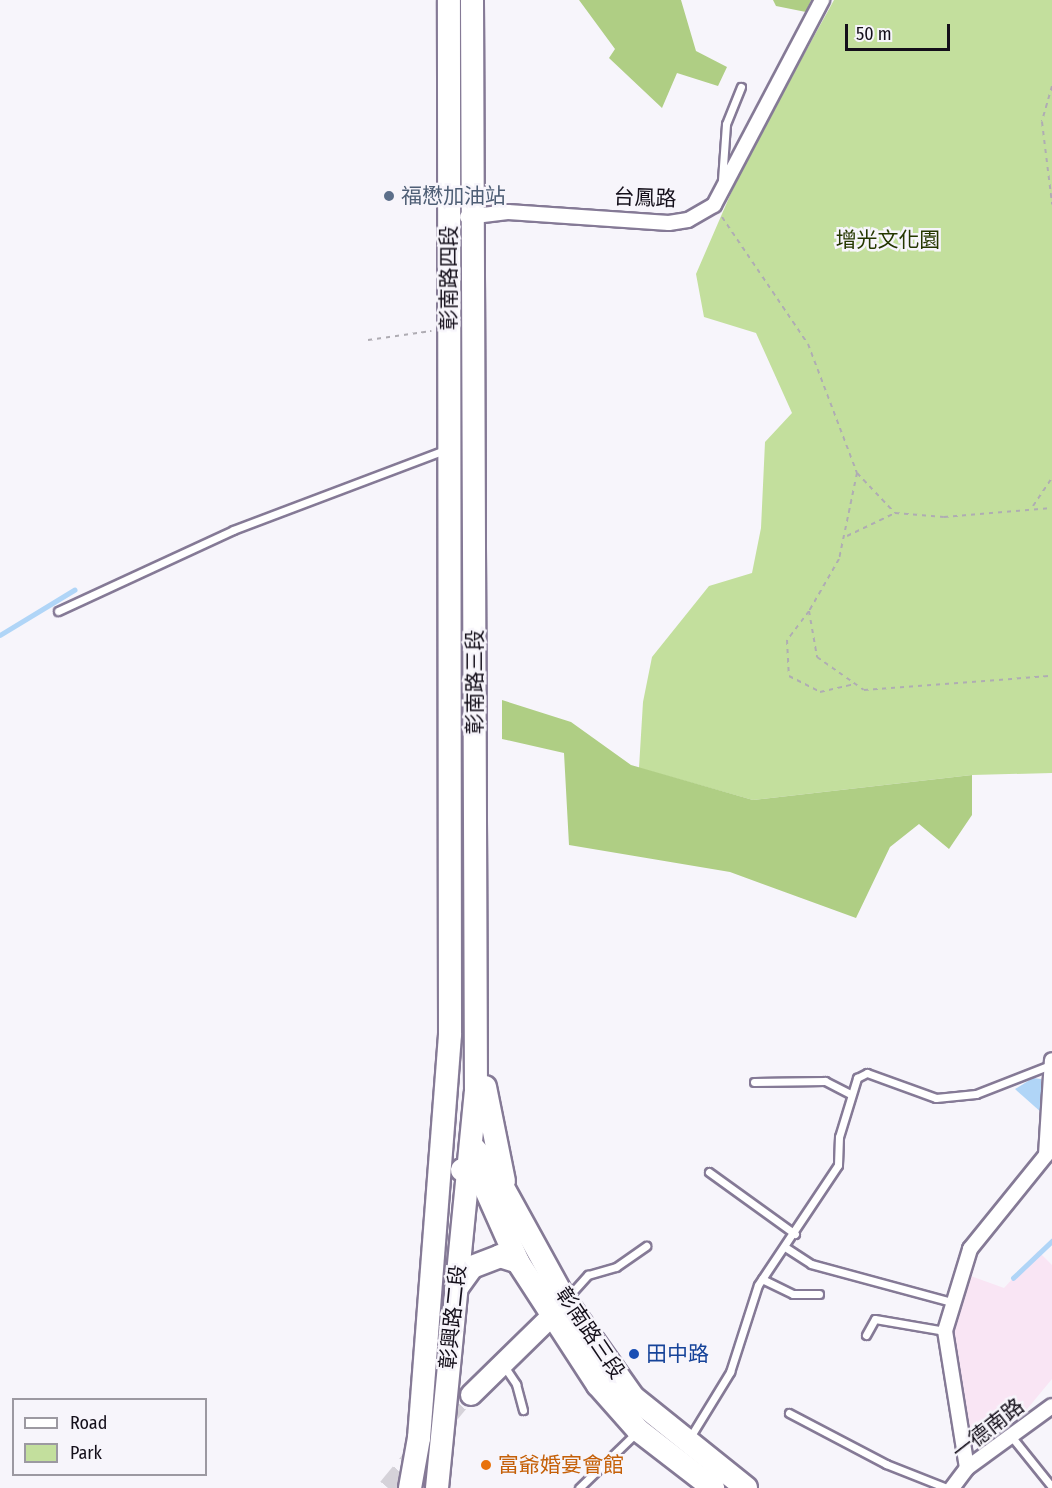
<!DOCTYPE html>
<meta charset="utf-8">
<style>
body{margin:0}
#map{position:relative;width:1052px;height:1488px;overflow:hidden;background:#f7f5fb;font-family:"Fira Sans Condensed","Noto Sans TC",sans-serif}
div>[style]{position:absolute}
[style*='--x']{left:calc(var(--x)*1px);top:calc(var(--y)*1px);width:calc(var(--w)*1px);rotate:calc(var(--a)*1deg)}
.industrial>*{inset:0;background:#f9e5f4}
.green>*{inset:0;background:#c3df9d}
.forest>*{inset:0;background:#afce84}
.water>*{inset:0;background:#b0d5f7}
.stream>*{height:4.5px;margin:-2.25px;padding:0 2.25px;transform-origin:2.25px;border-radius:2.25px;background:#b0d5f7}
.secondary-tunnel>*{height:20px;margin-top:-10px;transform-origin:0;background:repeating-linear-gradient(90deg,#d5d2d9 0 20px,transparent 0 30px)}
.path>*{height:2px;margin-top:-1px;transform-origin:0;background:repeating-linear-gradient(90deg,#afacb3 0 4.5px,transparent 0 9px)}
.roads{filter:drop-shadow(2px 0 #857a96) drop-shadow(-2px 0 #857a96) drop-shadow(0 2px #857a96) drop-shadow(0 -2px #857a96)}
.lane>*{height:7px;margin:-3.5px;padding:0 3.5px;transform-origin:3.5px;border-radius:3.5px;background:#fff}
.street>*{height:14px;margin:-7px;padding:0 7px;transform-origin:7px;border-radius:7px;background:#fff}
.secondary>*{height:20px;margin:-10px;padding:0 10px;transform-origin:10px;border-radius:10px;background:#fff}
.primary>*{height:22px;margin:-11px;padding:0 11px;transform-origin:11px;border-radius:11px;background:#fff}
.dots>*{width:16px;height:16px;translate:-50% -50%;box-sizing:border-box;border:3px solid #f7f5fb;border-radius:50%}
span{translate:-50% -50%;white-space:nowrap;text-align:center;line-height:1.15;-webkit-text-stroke:5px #f7f5fb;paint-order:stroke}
.service-label{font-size:21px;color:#4e5e75}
.left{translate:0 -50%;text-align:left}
.street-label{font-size:21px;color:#140f1a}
.park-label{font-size:21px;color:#253700}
.transit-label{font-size:21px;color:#164399}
.food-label{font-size:21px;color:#c56008}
.legend{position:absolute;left:12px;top:1398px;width:195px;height:78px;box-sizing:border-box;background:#f7f5fb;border:2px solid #9c99a1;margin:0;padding:8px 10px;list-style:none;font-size:18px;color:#140f1a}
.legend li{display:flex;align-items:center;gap:12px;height:30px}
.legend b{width:30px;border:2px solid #9c99a1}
.scale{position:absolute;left:845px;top:24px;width:105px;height:27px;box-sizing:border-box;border:3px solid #140f1a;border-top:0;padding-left:8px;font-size:18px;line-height:21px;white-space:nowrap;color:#140f1a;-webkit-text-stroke:4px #f7f5fb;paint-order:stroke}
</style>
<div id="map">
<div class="industrial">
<i style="clip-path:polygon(1038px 1251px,1052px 1265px,1052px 1379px,1023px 1414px,970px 1439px,949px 1342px,968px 1275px,1004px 1288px)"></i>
</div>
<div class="green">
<i style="clip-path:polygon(834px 0,1052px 0,1052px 773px,972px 775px,753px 800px,639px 768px,643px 702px,652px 657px,709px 586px,752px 573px,761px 528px,765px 442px,792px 413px,756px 333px,704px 317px,696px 274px,744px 163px)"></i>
</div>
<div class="forest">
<i style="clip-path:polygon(579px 0,681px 0,696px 51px,727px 67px,718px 86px,677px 73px,662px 108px,609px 58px,615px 49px)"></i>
<i style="clip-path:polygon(773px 0,811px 0,806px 12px,776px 6px)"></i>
<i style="clip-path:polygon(502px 700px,571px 722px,631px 765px,753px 800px,972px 775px,972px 815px,949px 849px,919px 824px,890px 847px,856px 918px,730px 872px,569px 845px,564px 753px,502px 739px)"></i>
</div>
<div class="water">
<i style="clip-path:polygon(1033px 1078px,1041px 1079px,1042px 1113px,1015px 1089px)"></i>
</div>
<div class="stream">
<i style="--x:0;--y:635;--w:87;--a:-31.3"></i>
<i style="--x:1013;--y:1278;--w:54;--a:-43.5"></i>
</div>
<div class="secondary-tunnel">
<i style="--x:388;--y:1488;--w:124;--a:-50.5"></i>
</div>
<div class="path">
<i style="--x:1052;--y:86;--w:37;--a:106"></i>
<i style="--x:1042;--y:122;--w:83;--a:83"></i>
<i style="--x:722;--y:217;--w:153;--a:55.9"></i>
<i style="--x:808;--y:344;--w:138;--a:69.2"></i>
<i style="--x:857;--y:473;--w:55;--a:46.5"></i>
<i style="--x:895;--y:513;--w:49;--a:4.7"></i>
<i style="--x:944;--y:517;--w:108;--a:-4.8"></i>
<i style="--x:368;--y:340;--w:64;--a:-8.1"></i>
<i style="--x:857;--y:473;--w:88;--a:101.8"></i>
<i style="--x:839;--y:559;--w:60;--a:120"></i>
<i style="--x:809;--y:611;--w:47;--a:80.1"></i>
<i style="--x:817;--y:657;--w:57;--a:35.1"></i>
<i style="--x:864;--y:690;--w:189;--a:-4.3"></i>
<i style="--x:1033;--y:506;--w:34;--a:-56"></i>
<i style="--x:847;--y:536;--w:53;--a:-25.6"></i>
<i style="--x:809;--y:611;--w:36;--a:127"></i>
<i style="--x:787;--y:640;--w:36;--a:87"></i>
<i style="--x:789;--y:676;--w:35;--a:27"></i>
<i style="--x:820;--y:692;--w:35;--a:-13"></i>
</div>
<div class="roads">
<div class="lane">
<i style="--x:722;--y:180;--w:56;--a:-85.9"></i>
<i style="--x:726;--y:124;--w:40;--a:-68"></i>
<i style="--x:58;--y:611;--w:193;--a:-24.8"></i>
<i style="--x:233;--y:530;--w:227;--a:-20.7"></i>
<i style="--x:754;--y:1082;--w:71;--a:-0.8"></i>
<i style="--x:825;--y:1081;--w:27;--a:27"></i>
<i style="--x:709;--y:1172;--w:106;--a:35.8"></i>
<i style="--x:785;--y:1247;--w:31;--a:33"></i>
<i style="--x:811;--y:1264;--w:146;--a:15.1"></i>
<i style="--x:762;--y:1279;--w:34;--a:26"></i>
<i style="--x:793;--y:1294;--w:26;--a:0"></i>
<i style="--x:568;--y:1297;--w:30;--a:-48"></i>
<i style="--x:588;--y:1275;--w:29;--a:-16"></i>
<i style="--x:616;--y:1267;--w:37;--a:-35"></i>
<i style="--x:866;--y:1335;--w:18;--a:-61"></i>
<i style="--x:875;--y:1319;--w:71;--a:9.7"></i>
<i style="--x:504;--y:1366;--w:22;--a:56"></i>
<i style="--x:516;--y:1384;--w:27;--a:75"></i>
<i style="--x:789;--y:1413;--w:110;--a:27.7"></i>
<i style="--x:886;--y:1464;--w:66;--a:21.5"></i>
<i style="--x:1011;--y:1436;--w:65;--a:51.2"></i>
<i style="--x:689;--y:1439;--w:79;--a:-58.5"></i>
<i style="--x:730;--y:1372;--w:91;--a:-72.2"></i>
<i style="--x:758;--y:1285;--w:144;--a:-56.3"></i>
<i style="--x:838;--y:1165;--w:28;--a:-88"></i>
<i style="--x:839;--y:1137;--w:62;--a:-73"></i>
<i style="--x:857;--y:1078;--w:11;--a:-27"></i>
<i style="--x:867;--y:1073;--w:73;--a:19.9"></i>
<i style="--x:936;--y:1098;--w:40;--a:-5.7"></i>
<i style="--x:976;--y:1094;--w:77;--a:-21.3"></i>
<i style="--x:579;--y:1488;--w:81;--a:-44"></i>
</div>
<div class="street">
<i style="--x:467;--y:217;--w:41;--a:-7"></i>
<i style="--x:508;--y:212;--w:161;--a:3.9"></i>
<i style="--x:669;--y:223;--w:19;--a:-9"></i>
<i style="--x:688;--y:220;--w:30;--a:-30"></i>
<i style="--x:714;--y:205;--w:232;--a:-62.2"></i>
<i style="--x:967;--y:1468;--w:139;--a:-99.1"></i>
<i style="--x:945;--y:1331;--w:86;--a:-73"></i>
<i style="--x:970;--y:1249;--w:121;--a:-51"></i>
<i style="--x:1046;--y:1155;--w:95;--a:-86.4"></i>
<i style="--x:952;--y:1488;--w:25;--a:-53"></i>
<i style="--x:967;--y:1468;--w:105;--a:-36.1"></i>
</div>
<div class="secondary">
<i style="--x:471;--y:1395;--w:127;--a:-44.4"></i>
</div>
<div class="primary">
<i style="--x:485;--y:1087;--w:96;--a:78.6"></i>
<i style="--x:472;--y:1146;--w:33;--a:49"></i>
<i style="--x:494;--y:1171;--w:149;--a:61.2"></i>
<i style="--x:566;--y:1302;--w:116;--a:54.8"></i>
<i style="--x:633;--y:1397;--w:145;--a:38.8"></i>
<i style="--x:462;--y:1170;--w:23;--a:29"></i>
<i style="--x:482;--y:1181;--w:89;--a:66"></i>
<i style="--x:518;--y:1262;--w:147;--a:57"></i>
<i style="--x:598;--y:1385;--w:60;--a:48.4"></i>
<i style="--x:638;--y:1430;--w:95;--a:37.7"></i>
<i style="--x:456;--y:1289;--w:27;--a:-54"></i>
<i style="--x:472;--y:1267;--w:30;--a:-21"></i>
<i style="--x:500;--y:1256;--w:19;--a:18"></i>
<i style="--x:410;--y:1488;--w:51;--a:-79.8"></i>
<i style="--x:419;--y:1438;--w:405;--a:-85.6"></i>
<i style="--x:450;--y:1034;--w:1034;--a:-90.06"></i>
<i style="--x:437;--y:1488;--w:397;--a:-84.4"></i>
<i style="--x:476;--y:1093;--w:1093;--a:-90.21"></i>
</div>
</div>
<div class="dots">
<i style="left:389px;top:196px;background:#5c6f8a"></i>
<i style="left:634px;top:1354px;background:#1a4fb4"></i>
<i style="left:486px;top:1465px;background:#e8710a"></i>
</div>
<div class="service-label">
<span class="left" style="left:401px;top:196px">福懋加油站</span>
</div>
<div class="street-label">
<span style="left:645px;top:198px;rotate:2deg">台鳳路</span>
<span style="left:449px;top:278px;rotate:-90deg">彰南路四段</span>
<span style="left:475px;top:682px;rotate:-90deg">彰南路三段</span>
<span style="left:453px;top:1317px;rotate:-84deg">彰興路二段</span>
<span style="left:590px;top:1333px;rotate:56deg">彰南路三段</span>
<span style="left:988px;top:1429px;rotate:-38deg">一德南路</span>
</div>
<div class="park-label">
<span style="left:888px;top:240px">增光文化園</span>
</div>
<div class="transit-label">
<span class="left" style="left:646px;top:1354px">田中路</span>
</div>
<div class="food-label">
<span class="left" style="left:498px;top:1465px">富爺婚宴會館</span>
</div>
<ul class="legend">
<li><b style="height:8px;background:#fff"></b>Road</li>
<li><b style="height:16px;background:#c3df9d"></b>Park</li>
</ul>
<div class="scale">50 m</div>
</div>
